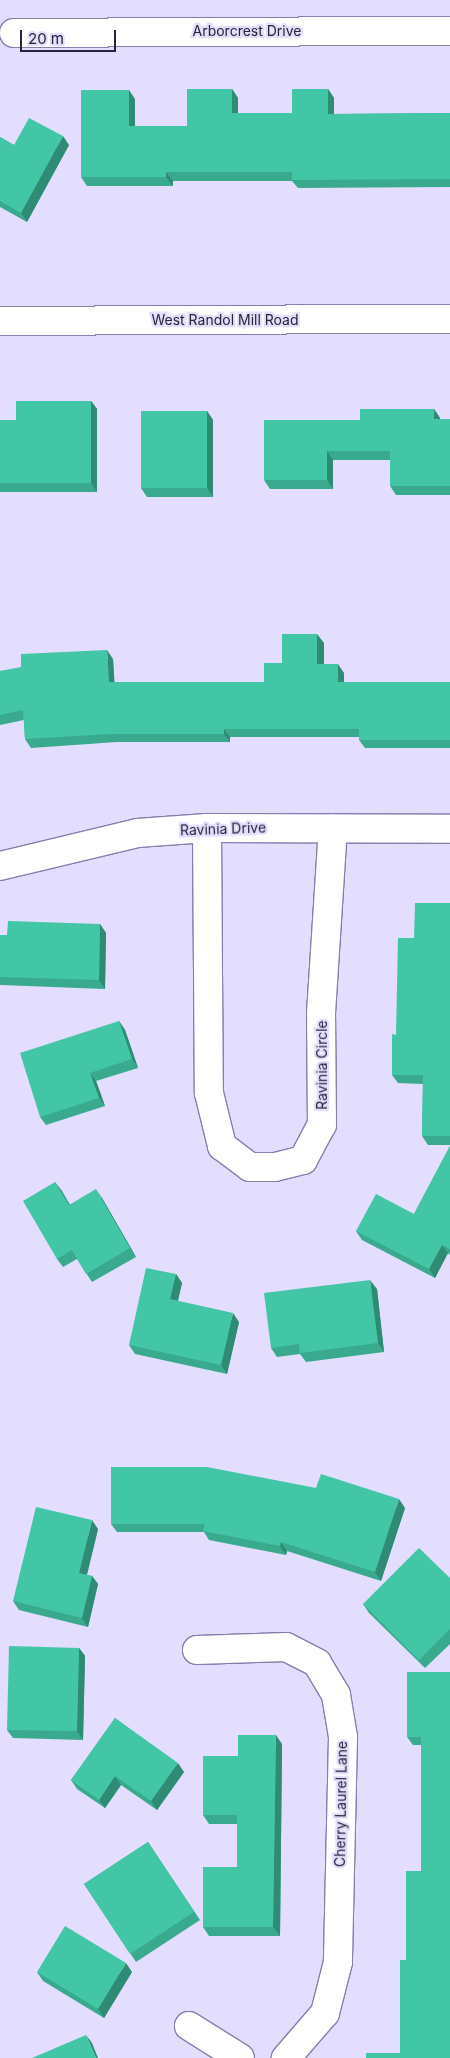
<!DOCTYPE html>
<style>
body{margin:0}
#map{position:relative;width:450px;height:2058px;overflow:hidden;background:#e3ddfe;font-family:Inter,sans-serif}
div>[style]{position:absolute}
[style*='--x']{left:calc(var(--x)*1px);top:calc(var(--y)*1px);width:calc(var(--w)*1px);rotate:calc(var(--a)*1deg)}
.roads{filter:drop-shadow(1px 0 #877daf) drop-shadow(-1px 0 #877daf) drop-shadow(0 1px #877daf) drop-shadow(0 -1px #877daf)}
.street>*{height:28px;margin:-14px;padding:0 14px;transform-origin:14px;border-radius:14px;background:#fff}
.secondary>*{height:28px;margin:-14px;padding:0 14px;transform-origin:14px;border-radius:14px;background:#fff}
.wall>*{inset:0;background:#3aaa8f}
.shaded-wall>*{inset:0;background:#2f8b74}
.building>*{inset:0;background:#43c6a6}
span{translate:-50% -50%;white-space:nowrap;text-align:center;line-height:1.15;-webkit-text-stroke:4.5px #e3ddfe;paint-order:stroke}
.street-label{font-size:14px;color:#282338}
.scale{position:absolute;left:20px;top:30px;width:96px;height:22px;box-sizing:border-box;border:2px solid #282338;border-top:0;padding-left:6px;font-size:15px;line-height:18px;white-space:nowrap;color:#282338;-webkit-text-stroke:4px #e3ddfe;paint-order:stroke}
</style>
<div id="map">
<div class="roads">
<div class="street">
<i style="--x:14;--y:33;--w:436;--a:-0.3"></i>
<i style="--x:207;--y:828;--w:265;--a:89.6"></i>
<i style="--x:209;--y:1093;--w:55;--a:76.2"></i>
<i style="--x:222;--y:1146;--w:35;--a:37"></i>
<i style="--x:250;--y:1167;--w:25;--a:0"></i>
<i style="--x:275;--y:1167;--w:29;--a:-14"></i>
<i style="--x:303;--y:1160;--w:40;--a:-62"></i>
<i style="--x:322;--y:1125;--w:112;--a:-90.5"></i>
<i style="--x:321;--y:1013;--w:185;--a:-86.3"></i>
<i style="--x:0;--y:866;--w:141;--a:-13.5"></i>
<i style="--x:137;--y:833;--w:70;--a:-4.1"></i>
<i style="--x:207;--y:828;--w:243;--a:0.2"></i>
<i style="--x:197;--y:1650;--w:89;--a:-1.9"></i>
<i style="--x:286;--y:1647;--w:35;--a:27"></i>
<i style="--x:317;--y:1663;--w:37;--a:59"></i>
<i style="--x:336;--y:1695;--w:43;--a:80.5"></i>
<i style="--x:343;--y:1737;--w:225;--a:91.3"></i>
<i style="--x:338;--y:1962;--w:53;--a:104.3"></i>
<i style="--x:325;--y:2013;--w:60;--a:130.9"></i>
<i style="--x:189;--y:2026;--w:60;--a:32.1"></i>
</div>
<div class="secondary">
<i style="--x:0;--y:321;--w:450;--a:-0.3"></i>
</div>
</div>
<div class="wall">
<i style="clip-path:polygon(232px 89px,238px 98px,238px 113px,292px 113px,328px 89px,334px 98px,334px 114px,450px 113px,450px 187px,298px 188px,292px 181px,173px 181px,173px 186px,87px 186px,81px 177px,135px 99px,135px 126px,187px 126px)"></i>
<i style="clip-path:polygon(0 137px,14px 145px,69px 145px,27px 222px,0 207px)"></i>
<i style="clip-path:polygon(91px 401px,97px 409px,97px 492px,0 492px,0 420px,16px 420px)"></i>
<i style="clip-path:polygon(434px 409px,440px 418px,440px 419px,450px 419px,450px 495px,396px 495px,390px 486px,390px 460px,333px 460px,333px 489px,270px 489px,264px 480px,360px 420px)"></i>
<i style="clip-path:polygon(207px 411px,213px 420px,213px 497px,147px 497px,141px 488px)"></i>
<i style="clip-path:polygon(324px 643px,324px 664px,344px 673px,344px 682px,450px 682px,450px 748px,365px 748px,359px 740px,359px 737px,230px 737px,230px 742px,117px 742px,31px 748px,25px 739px,24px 720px,0 725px,0 671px,113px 659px,114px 682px,264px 682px,282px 663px)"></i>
<i style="clip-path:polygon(450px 903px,450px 1145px,428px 1145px,422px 1136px,423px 1084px,398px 1083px,392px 1075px,396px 1035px,414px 938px)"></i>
<i style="clip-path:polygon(100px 924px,106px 933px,105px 989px,0 985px,0 935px,7px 935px)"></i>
<i style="clip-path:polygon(119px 1021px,125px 1030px,138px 1068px,96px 1081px,105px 1106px,46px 1125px,40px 1117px)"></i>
<i style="clip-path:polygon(450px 1146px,450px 1255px,448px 1253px,435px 1278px,362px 1240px,356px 1231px,414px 1214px)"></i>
<i style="clip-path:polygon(55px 1182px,70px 1205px,102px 1198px,136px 1257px,92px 1282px,77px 1259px,63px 1267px,57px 1259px)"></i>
<i style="clip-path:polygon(176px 1274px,182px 1283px,178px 1301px,239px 1322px,227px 1374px,135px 1354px,129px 1345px)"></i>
<i style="clip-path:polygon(377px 1289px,384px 1352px,306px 1362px,300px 1354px,277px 1357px,271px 1348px)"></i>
<i style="clip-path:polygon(405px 1508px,381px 1581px,287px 1551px,286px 1555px,209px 1540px,204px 1532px,117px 1532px,111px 1524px)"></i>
<i style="clip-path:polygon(98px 1529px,87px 1575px,92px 1576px,98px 1584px,88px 1627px,19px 1610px,13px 1601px)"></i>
<i style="clip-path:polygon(450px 1578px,450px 1644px,425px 1668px,369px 1613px,363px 1604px)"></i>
<i style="clip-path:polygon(79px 1648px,85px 1656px,83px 1740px,13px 1738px,7px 1730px)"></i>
<i style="clip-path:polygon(450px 1672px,400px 2053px,406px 1960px,421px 1871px,421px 1745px,413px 1745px,407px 1737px)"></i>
<i style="clip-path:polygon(115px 1718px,184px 1772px,157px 1810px,121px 1785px,105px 1808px,77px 1789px,71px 1780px)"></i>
<i style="clip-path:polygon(282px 1744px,280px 1936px,209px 1936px,203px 1927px,237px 1867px,237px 1824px,209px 1824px,203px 1815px,238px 1756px)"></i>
<i style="clip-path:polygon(148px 1842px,200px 1920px,136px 1962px,84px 1884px)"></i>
<i style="clip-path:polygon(37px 1972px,132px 1972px,104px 2018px,43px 1981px)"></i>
</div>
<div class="shaded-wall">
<i style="clip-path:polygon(232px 89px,238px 98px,238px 122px,232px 113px)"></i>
<i style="clip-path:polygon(328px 89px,334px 98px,334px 123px,328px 114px)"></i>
<i style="clip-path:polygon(129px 90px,135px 99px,135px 135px,129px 126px)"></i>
<i style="clip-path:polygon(63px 136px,69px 145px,27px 222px,21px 213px)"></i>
<i style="clip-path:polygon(166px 172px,173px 181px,173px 186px,166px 177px)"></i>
<i style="clip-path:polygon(91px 401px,97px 409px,97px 492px,91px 483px)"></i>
<i style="clip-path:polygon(434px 409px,440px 418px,440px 428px,434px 419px)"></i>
<i style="clip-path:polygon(207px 411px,213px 420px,213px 497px,207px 488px)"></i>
<i style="clip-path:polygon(327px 451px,333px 460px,333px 489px,327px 480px)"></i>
<i style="clip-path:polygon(317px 634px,324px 643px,324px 673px,317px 664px)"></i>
<i style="clip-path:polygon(107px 650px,113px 659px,115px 690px,109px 682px)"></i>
<i style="clip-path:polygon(338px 664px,344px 673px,344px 690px,338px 682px)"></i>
<i style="clip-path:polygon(224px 729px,230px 737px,230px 742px,224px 734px)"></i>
<i style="clip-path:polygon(100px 924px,106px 933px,105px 989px,99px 980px)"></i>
<i style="clip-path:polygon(119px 1021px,125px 1030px,138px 1068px,132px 1059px)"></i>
<i style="clip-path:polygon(90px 1073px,96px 1081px,105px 1106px,99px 1098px)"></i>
<i style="clip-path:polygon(55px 1182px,62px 1191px,75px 1214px,69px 1205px)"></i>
<i style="clip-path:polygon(96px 1189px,102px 1198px,136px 1257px,130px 1248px)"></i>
<i style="clip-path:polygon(442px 1245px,448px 1253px,435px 1278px,429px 1269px)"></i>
<i style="clip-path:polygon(176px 1274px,182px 1283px,176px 1308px,170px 1299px)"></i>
<i style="clip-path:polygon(370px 1280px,377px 1289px,384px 1352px,378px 1343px)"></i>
<i style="clip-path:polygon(233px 1313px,239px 1322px,227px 1374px,221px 1365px)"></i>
<i style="clip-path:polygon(399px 1499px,405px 1508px,381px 1581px,375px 1572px)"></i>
<i style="clip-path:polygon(92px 1520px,98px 1529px,85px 1582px,79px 1573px)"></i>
<i style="clip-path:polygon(281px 1542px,287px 1551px,286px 1555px,280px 1546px)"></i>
<i style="clip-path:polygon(92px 1576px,98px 1584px,88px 1627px,82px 1618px)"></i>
<i style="clip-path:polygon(79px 1648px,85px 1656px,83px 1740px,77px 1731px)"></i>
<i style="clip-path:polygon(276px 1735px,282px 1744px,280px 1936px,273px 1927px)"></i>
<i style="clip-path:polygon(178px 1763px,184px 1772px,157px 1810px,151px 1801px)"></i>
<i style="clip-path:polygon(115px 1776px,121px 1785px,105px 1808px,99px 1800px)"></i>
<i style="clip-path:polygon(126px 1963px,132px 1972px,104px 2018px,98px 2009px)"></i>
<i style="clip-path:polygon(86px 2035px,92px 2043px,98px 2058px,96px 2058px)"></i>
</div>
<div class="building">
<i style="clip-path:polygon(187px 89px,232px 89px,232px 113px,292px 113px,292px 89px,328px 89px,328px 114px,450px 113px,450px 179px,292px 180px,292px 172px,166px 172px,166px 177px,81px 177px,81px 90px,129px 90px,129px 126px,187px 126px)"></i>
<i style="clip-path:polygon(29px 118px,63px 136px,21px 213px,0 201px,0 137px,14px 145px)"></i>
<i style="clip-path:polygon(16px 401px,91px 401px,91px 483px,0 483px,0 420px,16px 420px)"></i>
<i style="clip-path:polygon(360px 409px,434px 409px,434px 419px,450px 419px,450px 486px,390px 486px,390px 451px,327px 451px,327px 480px,264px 480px,264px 420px,360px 420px)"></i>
<i style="clip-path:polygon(141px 411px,207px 411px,207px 488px,141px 488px)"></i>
<i style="clip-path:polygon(282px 634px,317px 634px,317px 664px,338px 664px,338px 682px,450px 682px,450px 740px,359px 740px,359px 729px,224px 729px,224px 734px,111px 734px,25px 739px,23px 710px,0 715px,0 671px,21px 667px,21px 654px,107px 650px,109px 682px,264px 682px,264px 663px,282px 663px)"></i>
<i style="clip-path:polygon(415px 903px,450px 903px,450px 1136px,422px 1136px,423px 1075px,392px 1075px,392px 1034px,396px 1035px,398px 938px,414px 938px)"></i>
<i style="clip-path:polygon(8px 921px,100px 924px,99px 980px,0 977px,0 935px,7px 935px)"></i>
<i style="clip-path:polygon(119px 1021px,132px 1059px,90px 1073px,99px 1098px,40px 1117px,20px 1053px)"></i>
<i style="clip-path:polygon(450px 1146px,450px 1249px,442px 1245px,429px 1269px,356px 1231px,376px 1194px,414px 1214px)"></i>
<i style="clip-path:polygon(55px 1182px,69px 1205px,96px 1189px,130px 1248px,86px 1274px,72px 1250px,57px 1259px,23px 1201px)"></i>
<i style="clip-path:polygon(146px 1268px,176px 1274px,170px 1299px,233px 1313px,221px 1365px,129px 1345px)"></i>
<i style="clip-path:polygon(370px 1280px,378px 1343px,300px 1353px,299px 1344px,271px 1348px,264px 1293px)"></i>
<i style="clip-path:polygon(111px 1467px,207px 1467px,316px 1488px,321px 1474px,399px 1499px,375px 1572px,281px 1542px,280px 1546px,203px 1531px,205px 1524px,111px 1524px)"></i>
<i style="clip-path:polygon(36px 1507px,92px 1520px,79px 1573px,92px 1576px,82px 1618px,13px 1601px)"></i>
<i style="clip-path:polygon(419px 1548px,450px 1578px,450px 1629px,419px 1660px,363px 1604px)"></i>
<i style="clip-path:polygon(9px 1646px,79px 1648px,77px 1731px,7px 1730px)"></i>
<i style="clip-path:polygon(407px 1672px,450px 1672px,450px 2058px,366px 2058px,366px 2053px,400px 2053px,400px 1960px,406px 1960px,406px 1871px,421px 1871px,421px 1737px,407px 1737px)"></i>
<i style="clip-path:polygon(115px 1718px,178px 1763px,151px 1801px,115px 1776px,99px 1800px,71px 1780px)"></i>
<i style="clip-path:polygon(238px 1735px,276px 1735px,273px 1927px,203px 1927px,203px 1867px,237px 1867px,237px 1815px,203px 1815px,203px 1756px,238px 1756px)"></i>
<i style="clip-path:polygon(148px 1842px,194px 1912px,130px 1954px,84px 1884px)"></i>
<i style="clip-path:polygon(65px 1926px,126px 1963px,98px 2009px,37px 1972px)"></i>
<i style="clip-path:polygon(86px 2035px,96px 2058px,32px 2058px)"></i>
</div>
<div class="street-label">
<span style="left:247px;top:31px">Arborcrest Drive</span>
<span style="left:225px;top:320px">West Randol Mill Road</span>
<span style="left:223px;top:829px;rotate:-2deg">Ravinia Drive</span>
<span style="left:322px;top:1065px;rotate:-90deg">Ravinia Circle</span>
<span style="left:341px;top:1804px;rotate:-89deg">Cherry Laurel Lane</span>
</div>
<div class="scale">20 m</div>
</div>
